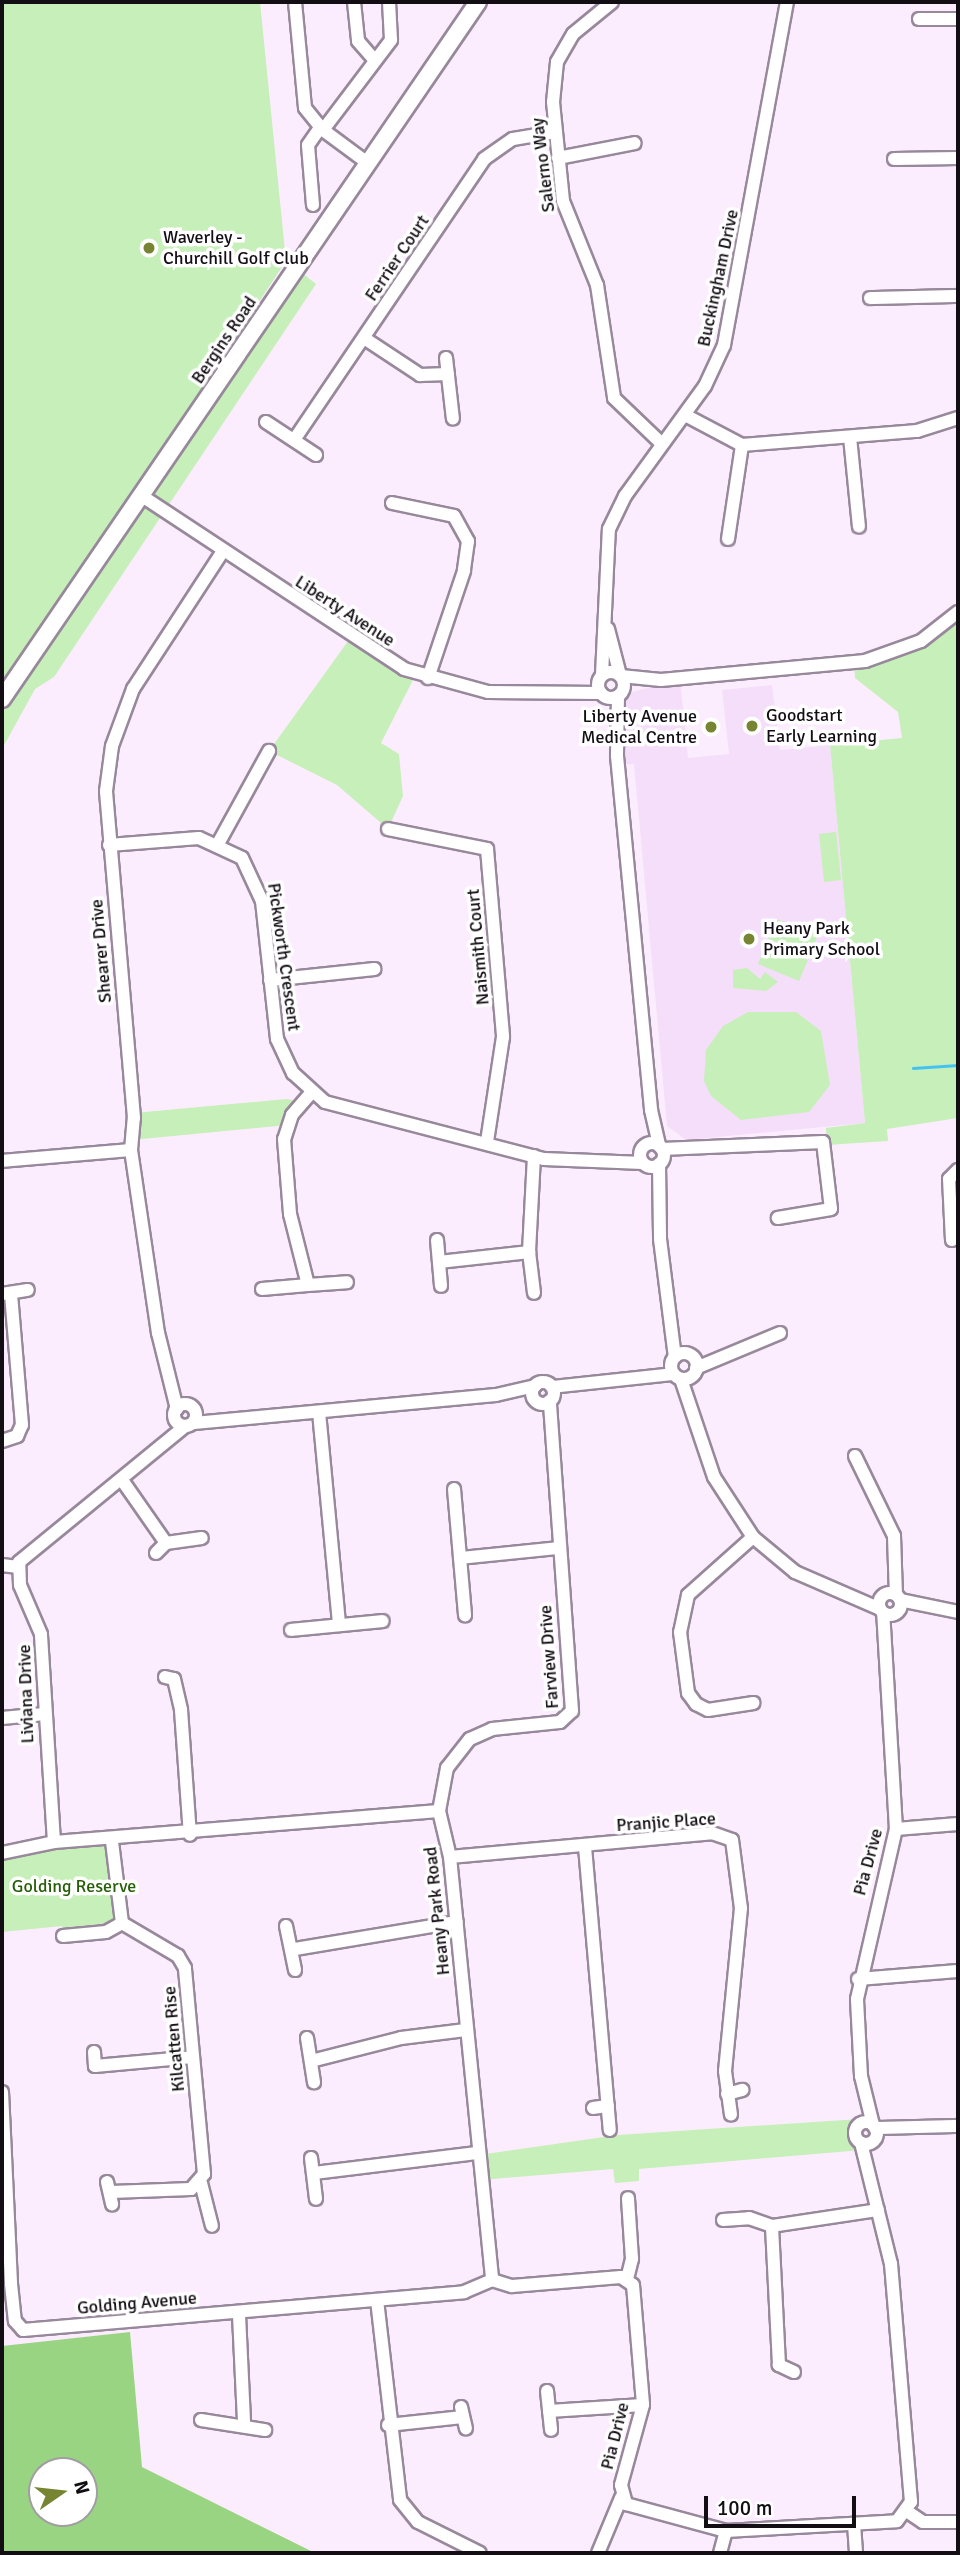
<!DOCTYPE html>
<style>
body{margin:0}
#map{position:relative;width:960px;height:2555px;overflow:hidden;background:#fcedfe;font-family:Signika,sans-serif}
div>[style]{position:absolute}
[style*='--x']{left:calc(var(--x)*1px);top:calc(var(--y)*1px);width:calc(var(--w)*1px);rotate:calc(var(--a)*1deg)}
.built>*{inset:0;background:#f5def9}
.green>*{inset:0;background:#c7efb9}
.forest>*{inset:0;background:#98d482}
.stream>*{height:2.5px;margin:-1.25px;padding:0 1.25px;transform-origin:1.25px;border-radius:1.25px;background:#44c3f2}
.roads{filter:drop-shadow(2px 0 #98889b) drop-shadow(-2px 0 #98889b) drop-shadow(0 2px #98889b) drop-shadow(0 -2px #98889b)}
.minor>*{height:12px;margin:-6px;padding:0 6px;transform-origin:6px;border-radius:6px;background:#fff}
.minor>.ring{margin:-6px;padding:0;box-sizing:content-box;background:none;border:12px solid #fff;border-radius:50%}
.major>*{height:16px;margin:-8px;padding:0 8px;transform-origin:8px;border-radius:8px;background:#fff}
.dots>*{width:19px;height:19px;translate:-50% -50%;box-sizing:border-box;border:4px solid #fff;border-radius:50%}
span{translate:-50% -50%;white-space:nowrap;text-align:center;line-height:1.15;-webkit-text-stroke:7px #fff;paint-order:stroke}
.street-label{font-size:18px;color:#130d14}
.poi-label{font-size:18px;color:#130d14}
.left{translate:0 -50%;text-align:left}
.right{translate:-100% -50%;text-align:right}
.park-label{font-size:18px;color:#275f09}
.frame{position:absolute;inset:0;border:4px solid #130d14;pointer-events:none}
.north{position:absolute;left:28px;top:2457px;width:70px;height:70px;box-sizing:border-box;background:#fff;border:2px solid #a19ea1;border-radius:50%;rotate:76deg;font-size:19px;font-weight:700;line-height:28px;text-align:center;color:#130d14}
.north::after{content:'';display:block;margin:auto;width:24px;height:32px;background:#778432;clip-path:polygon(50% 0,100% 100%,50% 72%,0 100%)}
.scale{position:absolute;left:704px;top:2496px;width:152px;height:32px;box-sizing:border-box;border:4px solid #130d14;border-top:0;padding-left:9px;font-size:21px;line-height:24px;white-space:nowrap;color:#130d14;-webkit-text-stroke:5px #fff;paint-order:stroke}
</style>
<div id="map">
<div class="built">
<i style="clip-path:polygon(680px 679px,688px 758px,729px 754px,722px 690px,772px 685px,780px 750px,830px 745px,865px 1123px,686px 1140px,667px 1126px,634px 764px,618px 765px,618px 696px)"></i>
</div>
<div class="green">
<i style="clip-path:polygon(2px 2px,260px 2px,286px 261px,2px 692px)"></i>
<i style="clip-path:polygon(296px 268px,316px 284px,54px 677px,35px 689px,2px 749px,2px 701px)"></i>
<i style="clip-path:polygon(958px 612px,958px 1118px,887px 1129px,888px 1141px,827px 1145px,826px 1128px,865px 1123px,830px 745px,902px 738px,898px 712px,855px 678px,854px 663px,884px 657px)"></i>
<i style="clip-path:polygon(351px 637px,416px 674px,381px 743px,399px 754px,403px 796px,388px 829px,337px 785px,269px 751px)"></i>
<i style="clip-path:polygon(836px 832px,841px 880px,824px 882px,819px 834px)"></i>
<i style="clip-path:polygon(776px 919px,818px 935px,809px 955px,768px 939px)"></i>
<i style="clip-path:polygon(766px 944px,808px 960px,799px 981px,758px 964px)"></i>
<i style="clip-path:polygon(747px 968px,760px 979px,765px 972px,778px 982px,766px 991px,733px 988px,733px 970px)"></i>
<i style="clip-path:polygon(748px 1012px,796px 1012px,821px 1031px,830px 1085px,809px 1112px,741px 1120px,711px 1096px,704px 1081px,706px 1050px,723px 1026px)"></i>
<i style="clip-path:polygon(287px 1099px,302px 1102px,288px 1125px,132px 1140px,134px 1113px)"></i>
<i style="clip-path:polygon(112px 1842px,122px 1923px,63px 1936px,62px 1926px,2px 1932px,2px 1853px)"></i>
<i style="clip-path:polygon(860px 2119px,855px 2134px,862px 2150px,639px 2169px,639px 2181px,615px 2183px,613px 2169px,480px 2180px,478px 2155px,618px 2135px)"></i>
</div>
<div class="forest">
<i style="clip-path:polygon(evenodd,130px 2332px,142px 2467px,315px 2553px,2px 2553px,2px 2346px,130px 2332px,42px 2471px,84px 2471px,84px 2513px,42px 2513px,42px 2471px)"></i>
</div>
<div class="stream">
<i style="--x:913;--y:1068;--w:45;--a:-3.8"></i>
</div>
<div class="roads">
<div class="minor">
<i style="--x:295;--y:2;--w:106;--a:84.6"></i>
<i style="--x:305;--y:108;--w:28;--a:51"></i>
<i style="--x:354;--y:2;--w:39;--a:84"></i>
<i style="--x:358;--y:41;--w:23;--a:49"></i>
<i style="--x:612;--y:2;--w:50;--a:140.6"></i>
<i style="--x:573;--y:34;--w:32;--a:120"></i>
<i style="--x:557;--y:62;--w:40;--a:95.7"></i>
<i style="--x:553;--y:102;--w:100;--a:84.2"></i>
<i style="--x:563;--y:201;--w:91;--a:68"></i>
<i style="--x:597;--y:285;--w:114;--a:81.4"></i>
<i style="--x:614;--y:398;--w:66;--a:43.8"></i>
<i style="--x:919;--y:19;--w:39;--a:0"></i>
<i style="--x:558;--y:158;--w:78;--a:-11"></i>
<i style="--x:894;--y:159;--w:64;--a:-0.9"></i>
<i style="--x:369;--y:164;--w:57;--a:-143.5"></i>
<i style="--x:323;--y:130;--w:113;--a:-52.9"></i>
<i style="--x:391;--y:40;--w:38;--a:-93"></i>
<i style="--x:313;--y:205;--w:60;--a:-94.8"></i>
<i style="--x:308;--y:145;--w:21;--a:-55"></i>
<i style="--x:870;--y:298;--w:88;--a:-1.3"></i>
<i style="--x:367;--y:340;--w:64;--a:33.4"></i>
<i style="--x:420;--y:375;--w:28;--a:-2"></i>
<i style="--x:446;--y:358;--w:61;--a:83.5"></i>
<i style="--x:685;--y:415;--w:64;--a:27.8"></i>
<i style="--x:742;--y:445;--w:176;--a:-4.6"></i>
<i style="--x:917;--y:431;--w:43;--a:-17.6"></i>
<i style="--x:266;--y:422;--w:60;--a:33.4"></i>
<i style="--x:850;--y:437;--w:90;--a:84.3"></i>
<i style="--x:294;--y:440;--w:339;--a:-55.9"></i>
<i style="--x:484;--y:159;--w:35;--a:-35"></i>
<i style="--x:513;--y:139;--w:43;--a:-9.5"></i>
<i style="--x:142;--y:496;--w:314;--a:33.4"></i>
<i style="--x:404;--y:669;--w:87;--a:15.3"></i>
<i style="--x:488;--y:692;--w:113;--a:0.5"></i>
<i style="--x:392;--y:503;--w:63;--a:11.8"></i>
<i style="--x:454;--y:516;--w:29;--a:61"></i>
<i style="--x:468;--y:541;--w:30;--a:98"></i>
<i style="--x:464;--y:571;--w:113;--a:108.6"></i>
<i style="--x:728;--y:539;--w:95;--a:-81.5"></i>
<i style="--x:608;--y:629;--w:48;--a:75.4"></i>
<i class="ring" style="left:598px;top:672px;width:14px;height:14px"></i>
<i style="--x:602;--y:675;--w:146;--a:-87.3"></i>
<i style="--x:609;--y:529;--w:37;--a:-64"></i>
<i style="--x:625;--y:496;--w:136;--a:-54"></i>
<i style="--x:705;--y:386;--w:45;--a:-65.1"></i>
<i style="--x:724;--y:345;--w:349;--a:-79.6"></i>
<i style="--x:621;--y:676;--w:40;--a:5.7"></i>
<i style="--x:661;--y:680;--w:205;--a:-5.3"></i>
<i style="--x:865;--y:661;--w:59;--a:-19.7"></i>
<i style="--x:921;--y:641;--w:47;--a:-38.1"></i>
<i style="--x:618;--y:696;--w:60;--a:91"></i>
<i style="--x:617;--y:756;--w:356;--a:84.5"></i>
<i style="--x:651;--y:1110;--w:37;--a:77"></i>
<i style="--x:388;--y:829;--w:101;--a:11.4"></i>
<i style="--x:487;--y:849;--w:189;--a:85.1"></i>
<i style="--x:503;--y:1037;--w:105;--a:98.7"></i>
<i style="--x:219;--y:842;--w:104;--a:-61.2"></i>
<i style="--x:109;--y:845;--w:90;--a:-4.4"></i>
<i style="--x:199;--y:838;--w:47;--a:24.9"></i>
<i style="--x:242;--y:858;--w:47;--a:65.1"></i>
<i style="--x:262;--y:901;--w:139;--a:83.8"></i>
<i style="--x:277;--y:1039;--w:38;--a:65"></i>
<i style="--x:293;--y:1073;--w:43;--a:42.2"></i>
<i style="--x:325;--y:1102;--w:226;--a:14.6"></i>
<i style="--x:544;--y:1159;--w:99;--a:2.3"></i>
<i style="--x:270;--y:980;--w:105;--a:-6"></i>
<i style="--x:311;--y:1093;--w:29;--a:131"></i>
<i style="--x:292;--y:1115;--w:25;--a:108"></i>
<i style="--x:284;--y:1139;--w:75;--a:85.4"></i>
<i style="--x:290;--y:1214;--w:73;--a:75.8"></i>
<i style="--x:308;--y:1285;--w:39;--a:-4"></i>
<i class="ring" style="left:640px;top:1143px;width:12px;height:12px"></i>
<i style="--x:662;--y:1149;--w:161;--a:-2.5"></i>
<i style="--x:823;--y:1142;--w:67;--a:83.2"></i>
<i style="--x:831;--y:1209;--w:54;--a:170.4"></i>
<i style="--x:534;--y:1156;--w:96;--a:93"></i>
<i style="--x:529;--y:1252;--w:41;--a:83"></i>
<i style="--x:2;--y:1161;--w:129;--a:-4.9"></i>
<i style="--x:659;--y:1164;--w:75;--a:89.2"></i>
<i style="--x:660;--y:1239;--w:119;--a:82.8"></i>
<i style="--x:437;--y:1240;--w:46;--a:85"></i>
<i style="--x:952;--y:1240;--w:61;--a:-92.8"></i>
<i style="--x:949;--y:1179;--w:13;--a:-45"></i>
<i style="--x:439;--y:1262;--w:91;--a:-6.3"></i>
<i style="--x:262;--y:1289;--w:46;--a:-5"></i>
<i style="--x:2;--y:1294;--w:26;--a:-9"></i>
<i class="ring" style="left:671px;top:1353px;width:14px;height:14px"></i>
<i style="--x:696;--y:1368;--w:91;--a:-22.6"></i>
<i style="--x:681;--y:1379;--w:103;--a:71.4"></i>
<i style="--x:714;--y:1477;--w:72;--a:57"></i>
<i style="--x:753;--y:1537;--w:55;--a:39.8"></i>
<i style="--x:795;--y:1572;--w:93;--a:23.5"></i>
<i class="ring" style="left:532px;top:1382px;width:10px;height:10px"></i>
<i style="--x:552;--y:1387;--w:122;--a:-6.1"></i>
<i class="ring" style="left:174px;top:1404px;width:10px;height:10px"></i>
<i style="--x:177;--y:1409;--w:78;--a:-104"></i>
<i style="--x:158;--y:1333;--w:185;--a:-98.4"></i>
<i style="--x:131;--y:1150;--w:32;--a:-85"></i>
<i style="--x:134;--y:1118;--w:328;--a:-94.9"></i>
<i style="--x:106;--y:791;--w:45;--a:-82.4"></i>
<i style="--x:112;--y:746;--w:61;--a:-69.8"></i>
<i style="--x:133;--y:689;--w:165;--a:-56.9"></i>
<i style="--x:319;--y:1412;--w:214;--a:84.6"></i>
<i style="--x:194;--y:1423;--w:303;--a:-5.3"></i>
<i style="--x:496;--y:1395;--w:40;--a:-13"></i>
<i style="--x:2;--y:1441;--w:16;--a:-18"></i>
<i style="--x:17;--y:1436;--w:12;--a:-66"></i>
<i style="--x:22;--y:1425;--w:132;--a:-94.8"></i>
<i style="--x:855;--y:1456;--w:89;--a:64"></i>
<i style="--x:894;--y:1536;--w:59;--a:88.1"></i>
<i style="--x:122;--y:1480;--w:77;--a:55.1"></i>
<i style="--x:454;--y:1489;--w:127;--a:85"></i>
<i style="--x:753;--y:1537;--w:87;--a:138.3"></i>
<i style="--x:688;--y:1595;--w:38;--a:102"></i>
<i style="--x:680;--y:1632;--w:62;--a:82.5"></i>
<i style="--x:688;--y:1693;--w:14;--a:54"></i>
<i style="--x:696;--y:1704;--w:13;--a:27"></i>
<i style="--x:708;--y:1710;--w:46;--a:-8.8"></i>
<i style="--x:156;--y:1553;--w:14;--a:-45"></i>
<i style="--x:166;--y:1543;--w:36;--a:-8"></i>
<i style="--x:460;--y:1558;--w:99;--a:-5.8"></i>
<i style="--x:2;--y:1565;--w:16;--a:7"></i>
<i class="ring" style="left:879px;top:1593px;width:10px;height:10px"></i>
<i style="--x:900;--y:1600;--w:59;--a:11.7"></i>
<i style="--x:291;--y:1630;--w:92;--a:-5.6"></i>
<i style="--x:165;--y:1677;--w:9;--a:13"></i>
<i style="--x:174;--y:1679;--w:32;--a:77"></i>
<i style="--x:181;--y:1710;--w:125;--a:85.9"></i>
<i style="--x:2;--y:1718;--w:43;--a:-5.3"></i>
<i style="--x:439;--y:1811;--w:44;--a:-79.5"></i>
<i style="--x:447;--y:1768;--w:37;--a:-52"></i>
<i style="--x:470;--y:1739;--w:24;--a:-24"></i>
<i style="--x:492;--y:1729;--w:68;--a:-5.9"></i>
<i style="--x:560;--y:1722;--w:16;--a:-43"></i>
<i style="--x:572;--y:1711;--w:311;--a:-94.1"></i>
<i style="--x:439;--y:1811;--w:47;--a:76.6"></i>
<i style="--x:450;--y:1857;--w:425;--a:84.3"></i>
<i style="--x:896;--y:1829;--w:62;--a:-4.6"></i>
<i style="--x:54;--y:1842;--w:208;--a:-93.6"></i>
<i style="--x:41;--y:1634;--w:53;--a:-113.2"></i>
<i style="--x:20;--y:1585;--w:23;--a:-92"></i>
<i style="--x:19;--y:1562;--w:215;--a:-39.3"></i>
<i style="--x:585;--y:1847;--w:284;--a:85"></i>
<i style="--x:2;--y:1853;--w:53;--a:-11.9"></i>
<i style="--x:54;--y:1842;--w:386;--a:-4.6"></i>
<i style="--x:450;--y:1857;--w:263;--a:-5.2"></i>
<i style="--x:712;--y:1833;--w:21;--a:19"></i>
<i style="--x:732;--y:1840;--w:69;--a:82.5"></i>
<i style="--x:741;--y:1908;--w:164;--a:95.6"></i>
<i style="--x:725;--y:2071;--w:44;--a:82.2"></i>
<i style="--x:286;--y:1926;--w:45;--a:78.4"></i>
<i style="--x:63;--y:1936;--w:43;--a:-5.3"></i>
<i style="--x:106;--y:1932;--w:18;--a:-29"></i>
<i style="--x:295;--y:1949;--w:164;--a:-9.5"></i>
<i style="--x:858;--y:1979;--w:100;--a:-4.6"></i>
<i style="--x:307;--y:2038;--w:45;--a:81"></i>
<i style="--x:94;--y:2052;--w:14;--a:86"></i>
<i style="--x:95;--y:2066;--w:98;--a:-5.2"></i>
<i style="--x:315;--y:2060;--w:89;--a:-14.3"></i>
<i style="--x:401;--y:2038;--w:65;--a:-7"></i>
<i style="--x:2;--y:2092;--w:192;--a:87.3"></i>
<i style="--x:11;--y:2284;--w:37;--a:84"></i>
<i style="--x:15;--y:2321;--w:12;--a:48"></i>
<i style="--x:23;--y:2330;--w:443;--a:-4.9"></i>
<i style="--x:464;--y:2292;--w:30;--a:-23"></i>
<i style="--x:727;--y:2094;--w:16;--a:-15"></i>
<i style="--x:593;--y:2108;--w:15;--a:-8"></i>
<i class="ring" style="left:855px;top:2122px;width:10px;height:10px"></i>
<i style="--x:873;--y:2125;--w:50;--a:-103.8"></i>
<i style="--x:861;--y:2076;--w:77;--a:-93"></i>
<i style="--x:857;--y:1999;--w:174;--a:-77.1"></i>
<i style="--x:896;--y:1829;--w:216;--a:-93.4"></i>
<i style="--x:875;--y:2128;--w:83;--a:-1.4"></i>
<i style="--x:311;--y:2158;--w:41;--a:83"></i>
<i style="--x:314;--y:2173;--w:164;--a:-7"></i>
<i style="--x:107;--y:2182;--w:23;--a:77"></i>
<i style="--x:201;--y:2183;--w:44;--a:75.7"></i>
<i style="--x:111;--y:2192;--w:80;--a:-2.1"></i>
<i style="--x:191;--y:2189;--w:20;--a:-49"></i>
<i style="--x:204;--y:2174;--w:207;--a:-95.3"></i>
<i style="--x:185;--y:1968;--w:14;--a:-120"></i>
<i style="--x:178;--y:1956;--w:65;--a:-149.5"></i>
<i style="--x:122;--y:1923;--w:82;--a:-97"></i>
<i style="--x:723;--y:2220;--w:26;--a:-4"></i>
<i style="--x:749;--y:2218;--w:24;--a:19"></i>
<i style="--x:627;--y:2279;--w:21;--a:-76"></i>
<i style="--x:632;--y:2259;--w:61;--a:-93.8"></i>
<i style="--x:492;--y:2280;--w:21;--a:17"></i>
<i style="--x:512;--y:2286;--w:109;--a:-4.7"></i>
<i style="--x:621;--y:2277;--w:14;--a:34"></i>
<i style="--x:633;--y:2285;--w:120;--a:85.2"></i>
<i style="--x:643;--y:2405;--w:83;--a:105.4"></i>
<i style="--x:621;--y:2485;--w:20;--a:75"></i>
<i style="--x:626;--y:2504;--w:104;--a:15.1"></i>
<i style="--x:726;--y:2531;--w:171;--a:-3.3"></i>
<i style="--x:897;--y:2521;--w:24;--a:-54"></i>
<i style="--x:911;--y:2502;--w:239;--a:-94.8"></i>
<i style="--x:891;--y:2264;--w:125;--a:-103.9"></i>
<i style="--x:377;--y:2300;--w:201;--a:83.4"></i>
<i style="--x:400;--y:2500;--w:28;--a:51"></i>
<i style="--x:418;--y:2522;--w:69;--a:26.6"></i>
<i style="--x:239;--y:2315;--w:108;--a:87.3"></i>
<i style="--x:794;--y:2372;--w:17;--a:-155"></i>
<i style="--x:779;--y:2365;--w:139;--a:-92.9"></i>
<i style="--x:772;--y:2226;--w:107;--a:-8.6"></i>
<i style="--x:547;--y:2391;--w:39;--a:84"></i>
<i style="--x:461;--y:2407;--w:22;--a:77"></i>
<i style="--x:549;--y:2411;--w:94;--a:-3.7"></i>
<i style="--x:201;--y:2420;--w:65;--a:8.9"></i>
<i style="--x:388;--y:2425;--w:75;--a:-6.1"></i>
<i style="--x:908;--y:2512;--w:18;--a:34"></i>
<i style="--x:923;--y:2522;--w:35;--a:0"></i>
<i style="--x:854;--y:2524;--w:29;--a:86"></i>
<i style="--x:598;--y:2553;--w:60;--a:-67.3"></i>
<i style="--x:720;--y:2553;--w:23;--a:-75"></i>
</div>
<div class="major">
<i style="--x:2;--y:699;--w:844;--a:-55.67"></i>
</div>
</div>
<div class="dots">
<i style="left:149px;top:248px;background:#778432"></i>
<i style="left:752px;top:726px;background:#778432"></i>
<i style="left:711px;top:727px;background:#778432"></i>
<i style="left:749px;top:939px;background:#778432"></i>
</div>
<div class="street-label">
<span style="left:543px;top:165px;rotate:-97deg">Salerno Way</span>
<span style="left:397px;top:258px;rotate:-56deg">Ferrier Court</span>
<span style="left:718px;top:278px;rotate:-78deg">Buckingham Drive</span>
<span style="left:224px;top:340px;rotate:-56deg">Bergins Road</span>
<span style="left:345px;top:611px;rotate:33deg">Liberty Avenue</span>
<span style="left:478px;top:947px;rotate:-95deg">Naismith Court</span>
<span style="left:101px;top:951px;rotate:-95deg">Shearer Drive</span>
<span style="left:284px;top:957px;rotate:82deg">Pickworth Crescent</span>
<span style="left:549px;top:1657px;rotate:-94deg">Farview Drive</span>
<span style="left:26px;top:1694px;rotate:-92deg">Liviana Drive</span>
<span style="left:666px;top:1822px;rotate:-4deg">Pranjic Place</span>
<span style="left:868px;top:1862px;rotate:-75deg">Pia Drive</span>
<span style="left:437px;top:1911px;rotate:-96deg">Heany Park Road</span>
<span style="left:174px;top:2039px;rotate:-95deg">Kilcatten Rise</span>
<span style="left:137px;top:2303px;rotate:-5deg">Golding Avenue</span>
<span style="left:615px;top:2436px;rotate:-76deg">Pia Drive</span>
</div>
<div class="poi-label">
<span class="left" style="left:163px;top:248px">Waverley -<br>Churchill Golf Club</span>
<span class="left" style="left:766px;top:726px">Goodstart<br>Early Learning</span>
<span class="right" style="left:697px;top:727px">Liberty Avenue<br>Medical Centre</span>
<span class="left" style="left:763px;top:939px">Heany Park<br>Primary School</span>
</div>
<div class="park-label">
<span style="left:74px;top:1886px">Golding Reserve</span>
</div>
<div class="frame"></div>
<div class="north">N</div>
<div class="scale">100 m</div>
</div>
